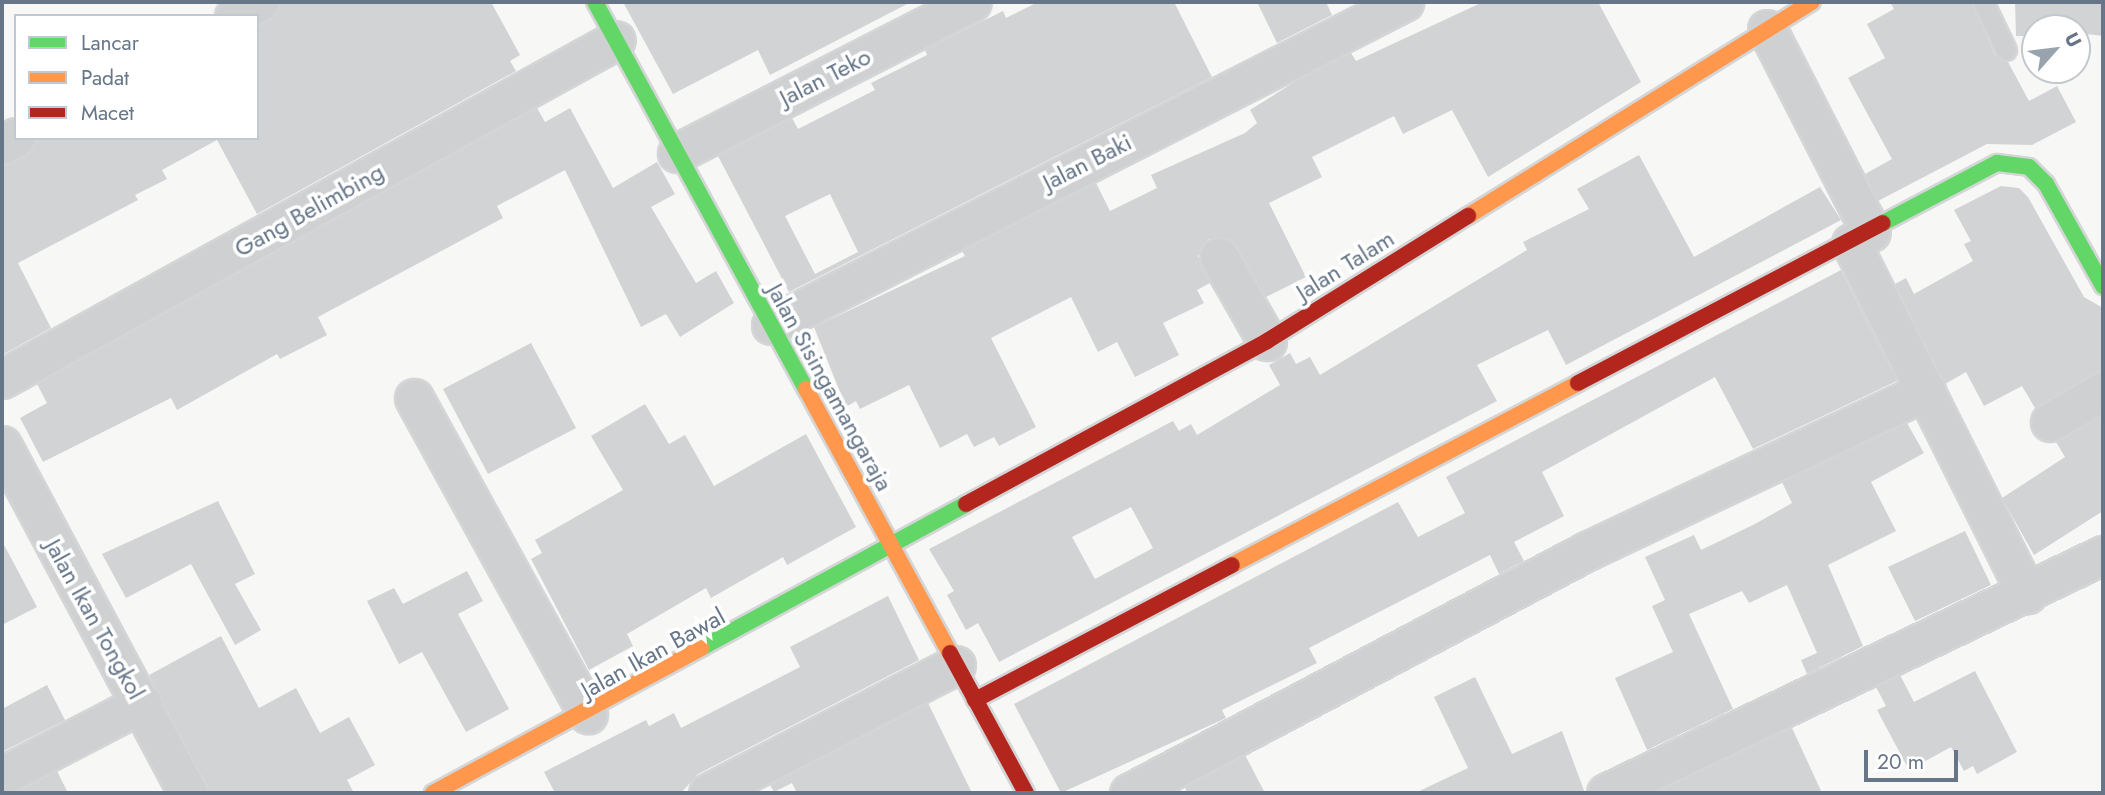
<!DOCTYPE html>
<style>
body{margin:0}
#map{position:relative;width:2105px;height:795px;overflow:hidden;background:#f7f7f6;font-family:Jost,sans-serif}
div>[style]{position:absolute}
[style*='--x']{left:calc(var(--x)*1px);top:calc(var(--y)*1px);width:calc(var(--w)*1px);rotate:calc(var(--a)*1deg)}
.building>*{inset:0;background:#d2d3d4}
.roads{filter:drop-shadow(2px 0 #d4d5d6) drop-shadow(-2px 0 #d4d5d6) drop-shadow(0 2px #d4d5d6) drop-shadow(0 -2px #d4d5d6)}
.lane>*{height:19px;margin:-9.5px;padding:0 9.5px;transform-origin:9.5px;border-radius:9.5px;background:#cfd0d1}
.street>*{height:37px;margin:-18.5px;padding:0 18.5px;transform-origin:18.5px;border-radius:18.5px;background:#cfd0d1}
.fast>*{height:16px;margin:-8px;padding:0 8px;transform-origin:8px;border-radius:8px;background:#63d668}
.slow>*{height:16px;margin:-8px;padding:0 8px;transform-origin:8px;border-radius:8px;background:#ff974d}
.jam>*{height:16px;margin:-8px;padding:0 8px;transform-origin:8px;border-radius:8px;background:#b3261e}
span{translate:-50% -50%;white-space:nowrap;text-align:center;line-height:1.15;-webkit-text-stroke:7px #fff;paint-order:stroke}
.street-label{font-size:24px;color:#667688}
.frame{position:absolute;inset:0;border:4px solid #667688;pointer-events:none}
.legend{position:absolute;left:14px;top:14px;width:245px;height:126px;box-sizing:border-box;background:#fff;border:2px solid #c2c8cf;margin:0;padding:9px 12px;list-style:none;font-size:21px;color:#667688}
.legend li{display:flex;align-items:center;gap:14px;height:35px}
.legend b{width:35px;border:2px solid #c2c8cf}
.north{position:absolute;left:2021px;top:14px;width:70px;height:70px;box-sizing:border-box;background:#fff;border:2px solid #c2c8cf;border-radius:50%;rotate:62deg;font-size:19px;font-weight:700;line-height:28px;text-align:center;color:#667688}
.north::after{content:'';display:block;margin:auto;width:24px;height:32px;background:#99a3ae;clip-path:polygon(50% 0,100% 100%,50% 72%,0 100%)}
.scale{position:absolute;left:1864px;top:750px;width:94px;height:32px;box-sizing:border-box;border:4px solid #667688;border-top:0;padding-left:9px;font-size:21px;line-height:24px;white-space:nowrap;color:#667688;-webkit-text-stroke:5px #fff;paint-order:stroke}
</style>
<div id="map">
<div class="building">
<i style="clip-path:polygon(280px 2px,491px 2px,520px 55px,510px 61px,516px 71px,257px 214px,217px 140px,162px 170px,167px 179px,135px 195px,138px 200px,18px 263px,51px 328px,2px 355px,2px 166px,27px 155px,37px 138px,257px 138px,257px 27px,277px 13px)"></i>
<i style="clip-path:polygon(623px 2px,911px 2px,770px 75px,758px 50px,673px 94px)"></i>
<i style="clip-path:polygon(evenodd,1038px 2px,1174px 2px,1212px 77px,789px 292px,718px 156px,792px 118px,798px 129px,875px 90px,871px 83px,927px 55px,925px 50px,1003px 11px,1006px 18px,1038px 2px,830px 194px,858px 252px,815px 274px,785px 216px,830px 194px)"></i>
<i style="clip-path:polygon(1257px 2px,1326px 2px,1332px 15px,1277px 43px)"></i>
<i style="clip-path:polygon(1483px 2px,1598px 2px,1641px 82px,1488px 177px,1452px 110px,1403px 134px,1394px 116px,1312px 157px,1322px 177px,1269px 203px,1306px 277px,1266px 297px,1230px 239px,1208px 239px,1198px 256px,1210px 283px,1197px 290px,1204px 303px,1163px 323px,1179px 355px,1135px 377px,1117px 342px,1098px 352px,1071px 297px,991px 338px,1036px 427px,999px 446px,994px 437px,974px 447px,967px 434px,940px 448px,909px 385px,860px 409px,856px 401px,846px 407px,814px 327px,965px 256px,962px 251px,1096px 183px,1110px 211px,1157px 188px,1151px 175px,1245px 133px,1257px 123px,1250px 110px,1296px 81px,1351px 53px,1356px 61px)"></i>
<i style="clip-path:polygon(1890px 2px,1971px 2px,1995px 55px,2008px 62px,2029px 101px,2057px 86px,2076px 122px,2032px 145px,1987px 144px,1878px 201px,1865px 174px,1892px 159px,1848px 78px,1885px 58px,1867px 24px,1894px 9px)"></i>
<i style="clip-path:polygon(2015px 2px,2103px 2px,2103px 36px,2035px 28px,2035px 36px,2016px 36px)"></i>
<i style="clip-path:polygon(537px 108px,545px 122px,570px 108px,613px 188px,657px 162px,675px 194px,651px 207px,696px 283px,716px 271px,734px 303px,680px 337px,666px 314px,641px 327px,565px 170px,497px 206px,503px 218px,318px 317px,327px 335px,280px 359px,277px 354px,177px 410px,171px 398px,43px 462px,20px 418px,47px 403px,37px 384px)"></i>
<i style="clip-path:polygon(evenodd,1639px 155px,1694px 257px,1820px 187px,1841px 220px,1566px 365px,1548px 330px,1477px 365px,1497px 401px,999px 662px,978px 623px,966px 630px,947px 595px,954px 591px,929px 549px,1173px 421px,1179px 431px,1191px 424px,1197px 435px,1280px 385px,1269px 365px,1290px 353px,1296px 364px,1310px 357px,1320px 375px,1527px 250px,1523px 242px,1589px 209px,1577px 189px,1639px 155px,1131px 507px,1153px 548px,1095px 579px,1072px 537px,1131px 507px)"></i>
<i style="clip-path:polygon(2001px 186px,2019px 188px,2028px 197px,2084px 297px,2103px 308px,2103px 370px,2035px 408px,2022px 386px,1984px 406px,1966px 372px,1945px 384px,1895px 284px,1906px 278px,1914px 294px,1973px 261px,1964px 244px,1971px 241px,1954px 210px)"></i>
<i style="clip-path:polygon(1841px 270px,1897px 381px,1753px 449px,1715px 377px,1542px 472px,1564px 516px,1514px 542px,1524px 561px,1499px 574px,1490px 555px,1309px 648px,1317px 663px,1222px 710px,1226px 718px,1061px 793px,1014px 704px,1398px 502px,1418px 537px,1465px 513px,1446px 477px)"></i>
<i style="clip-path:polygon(531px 343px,576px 428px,488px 474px,443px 389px)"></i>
<i style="clip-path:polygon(645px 404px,669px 444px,685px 435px,714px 486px,806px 434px,856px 527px,787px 565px,783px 557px,711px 598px,706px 588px,627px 634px,633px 646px,589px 670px,531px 559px,542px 553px,535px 540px,623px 490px,591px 436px)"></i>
<i style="clip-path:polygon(2103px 415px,2103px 511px,2034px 555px,2002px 498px,2065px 457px,2056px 442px)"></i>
<i style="clip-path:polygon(1907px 423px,1924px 453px,1871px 482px,1896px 531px,1828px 565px,1863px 646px,1807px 674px,1801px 660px,1817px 653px,1787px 585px,1749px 603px,1742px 591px,1689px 614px,1733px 709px,1647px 750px,1615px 678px,1673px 652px,1652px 606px,1665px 600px,1645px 557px,1694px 535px,1701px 550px,1755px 524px,1792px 503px,1782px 482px)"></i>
<i style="clip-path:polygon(218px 501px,255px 574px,235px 584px,261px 630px,235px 645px,191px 564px,126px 598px,102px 554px)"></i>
<i style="clip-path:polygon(1965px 531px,1991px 585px,1915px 621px,1888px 567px)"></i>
<i style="clip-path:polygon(2px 541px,37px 607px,2px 625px)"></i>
<i style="clip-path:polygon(467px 571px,483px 601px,458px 614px,509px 709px,466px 732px,422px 652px,399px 664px,367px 601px,394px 588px,403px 604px)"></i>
<i style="clip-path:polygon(888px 596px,919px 660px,698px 774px,681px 793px,555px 793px,544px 772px,646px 720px,649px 726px,674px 713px,681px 728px,800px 667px,790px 647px)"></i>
<i style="clip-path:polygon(221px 636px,259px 708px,296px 688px,320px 733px,349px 717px,375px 765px,347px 780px,354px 793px,209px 793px,149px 675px)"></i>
<i style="clip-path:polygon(1975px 671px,2017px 752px,1977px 774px,1973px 766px,1964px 771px,1951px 747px,1909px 770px,1877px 710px,1886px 706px,1876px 687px,1900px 675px,1914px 702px)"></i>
<i style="clip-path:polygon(1475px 677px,1512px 754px,1562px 731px,1585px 793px,1415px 793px,1468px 768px,1434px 697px)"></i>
<i style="clip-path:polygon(47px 685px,65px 720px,2px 752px,2px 709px)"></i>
<i style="clip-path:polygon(928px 703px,972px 793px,797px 793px,792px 783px,774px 792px,770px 785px)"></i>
<i style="clip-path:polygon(1792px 728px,1822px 793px,1654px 793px,1770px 738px)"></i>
<i style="clip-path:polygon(1245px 755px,1265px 793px,1187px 793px,1185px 787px)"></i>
<i style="clip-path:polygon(57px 771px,68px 793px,14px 793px)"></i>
</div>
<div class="roads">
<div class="lane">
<i style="--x:1983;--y:2;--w:53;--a:64.4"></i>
</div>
<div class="street">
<i style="--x:234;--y:16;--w:29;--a:-29"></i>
<i style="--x:1767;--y:29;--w:228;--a:62.9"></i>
<i style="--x:2;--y:145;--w:16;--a:-30"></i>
<i style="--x:677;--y:153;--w:331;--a:-27.1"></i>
<i style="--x:1851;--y:243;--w:393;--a:63.4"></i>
<i style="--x:1219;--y:257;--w:97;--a:60.3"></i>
<i style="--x:771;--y:325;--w:711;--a:-27.03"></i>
<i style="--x:2;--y:379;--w:701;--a:-28.9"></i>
<i style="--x:414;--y:398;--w:361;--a:61.2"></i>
<i style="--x:2050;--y:422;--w:61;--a:-30.3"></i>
<i style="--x:2;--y:445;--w:395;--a:61.9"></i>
<i style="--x:2;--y:776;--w:158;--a:-27.5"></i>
<i style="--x:708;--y:793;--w:279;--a:-27.3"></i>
<i style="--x:1129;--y:793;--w:520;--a:-27.85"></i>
<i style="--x:1589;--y:550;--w:373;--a:-25.3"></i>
<i style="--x:1606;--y:793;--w:551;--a:-25.59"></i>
</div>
<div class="fast">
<i style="--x:595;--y:2;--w:441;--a:61.4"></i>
<i style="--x:1883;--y:223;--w:129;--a:-27.8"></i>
<i style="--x:1997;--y:163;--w:32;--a:7"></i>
<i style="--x:2029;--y:167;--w:24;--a:45"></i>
<i style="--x:2046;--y:184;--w:117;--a:60.8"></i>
<i style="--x:701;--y:648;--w:302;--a:-28.5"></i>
</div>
<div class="slow">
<i style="--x:1468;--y:216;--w:405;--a:-31.9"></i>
<i style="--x:806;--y:389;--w:301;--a:61.4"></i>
<i style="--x:1232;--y:565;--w:391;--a:-27.7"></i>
<i style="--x:433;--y:793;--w:305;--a:-28.4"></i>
</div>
<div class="jam">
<i style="--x:1578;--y:383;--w:344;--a:-27.7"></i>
<i style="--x:966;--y:504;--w:342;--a:-28.4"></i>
<i style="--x:1267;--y:341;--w:237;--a:-31.9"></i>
<i style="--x:950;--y:653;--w:159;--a:61.5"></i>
<i style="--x:975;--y:700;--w:290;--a:-27.7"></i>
</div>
</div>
<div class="street-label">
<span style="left:825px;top:77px;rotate:-27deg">Jalan Teko</span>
<span style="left:1087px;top:162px;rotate:-27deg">Jalan Baki</span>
<span style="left:309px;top:210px;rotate:-29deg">Gang Belimbing</span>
<span style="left:1345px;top:265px;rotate:-32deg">Jalan Talam</span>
<span style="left:830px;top:387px;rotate:61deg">Jalan Sisingamangaraja</span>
<span style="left:95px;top:619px;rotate:61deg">Jalan Ikan Tongkol</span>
<span style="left:653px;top:653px;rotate:-29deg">Jalan Ikan Bawal</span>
</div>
<div class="frame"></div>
<ul class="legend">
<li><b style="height:9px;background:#63d668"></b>Lancar</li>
<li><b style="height:9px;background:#ff974d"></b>Padat</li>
<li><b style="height:9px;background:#b3261e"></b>Macet</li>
</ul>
<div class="north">U</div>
<div class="scale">20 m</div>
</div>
